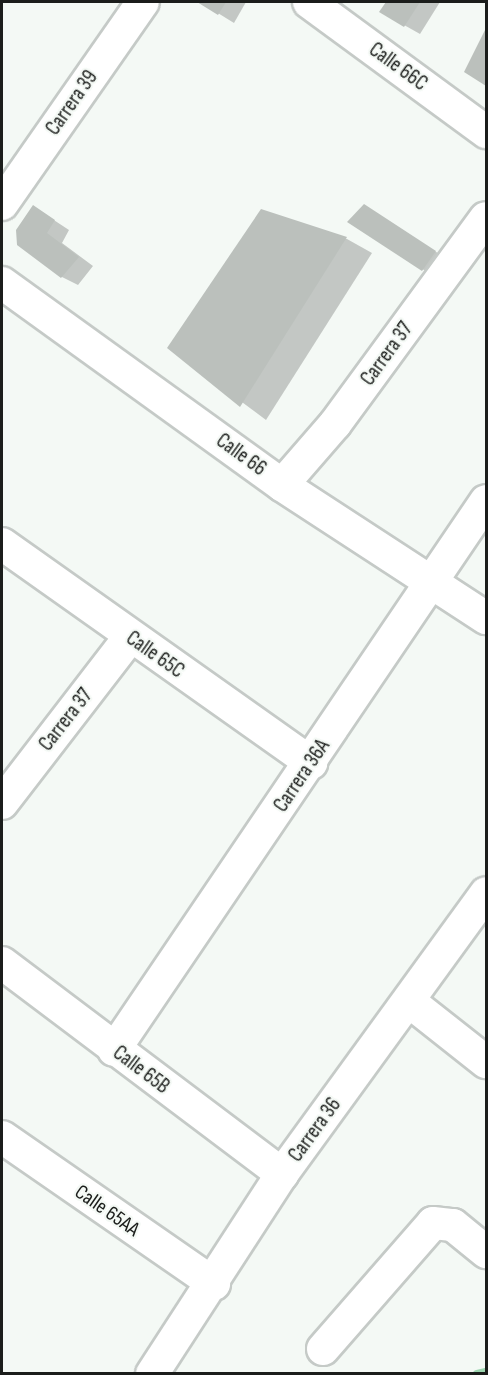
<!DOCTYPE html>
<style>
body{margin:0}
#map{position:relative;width:488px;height:1375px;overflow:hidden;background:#f4f9f5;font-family:"Sofia Sans Condensed",sans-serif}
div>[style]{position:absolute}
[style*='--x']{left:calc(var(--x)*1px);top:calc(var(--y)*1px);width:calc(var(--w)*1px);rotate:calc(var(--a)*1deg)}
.shadow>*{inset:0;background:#0003}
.stream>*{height:8px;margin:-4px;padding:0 4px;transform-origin:4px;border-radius:4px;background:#9dd6b0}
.building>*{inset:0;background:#bbc0bc}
.roads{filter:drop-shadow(2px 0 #c5cac7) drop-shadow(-2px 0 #c5cac7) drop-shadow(0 2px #c5cac7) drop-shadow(0 -2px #c5cac7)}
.minor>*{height:32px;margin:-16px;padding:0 16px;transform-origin:16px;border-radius:16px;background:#fff}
span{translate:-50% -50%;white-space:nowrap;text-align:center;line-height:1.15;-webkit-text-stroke:4.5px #f4f9f5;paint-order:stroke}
.street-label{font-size:21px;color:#1b1d1b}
.frame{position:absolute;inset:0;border:3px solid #1b1d1b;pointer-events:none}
</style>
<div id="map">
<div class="shadow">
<i style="clip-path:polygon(200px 2px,246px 2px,234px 23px)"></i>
<i style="clip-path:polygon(386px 2px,440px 2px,420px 34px,381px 12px)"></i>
<i style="clip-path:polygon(486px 32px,486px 84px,466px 71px)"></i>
<i style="clip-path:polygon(34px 207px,69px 230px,62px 243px,93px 266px,78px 285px,62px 277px)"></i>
<i style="clip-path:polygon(261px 211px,347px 239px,372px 253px,266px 420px,169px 348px)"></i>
<i style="clip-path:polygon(379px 215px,450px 261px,438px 279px,349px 222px)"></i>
</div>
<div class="stream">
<i style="--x:477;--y:1374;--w:9;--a:-13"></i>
</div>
<div class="building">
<i style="clip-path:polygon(197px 2px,226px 2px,218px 15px)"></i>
<i style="clip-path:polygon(386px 2px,420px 2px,404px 27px,379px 12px)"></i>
<i style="clip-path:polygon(486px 28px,486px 86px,464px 72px)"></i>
<i style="clip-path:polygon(364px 204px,436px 251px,422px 271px,347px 222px)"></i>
<i style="clip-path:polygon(33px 205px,55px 220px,47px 233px,79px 257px,61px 278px,17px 245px,16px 230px)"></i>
<i style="clip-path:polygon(261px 209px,347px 237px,240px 407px,167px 348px)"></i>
</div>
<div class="roads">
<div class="minor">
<i style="--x:309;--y:2;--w:220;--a:36.3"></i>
<i style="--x:2;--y:204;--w:246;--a:-55.1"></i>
<i style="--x:2;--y:283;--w:345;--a:35.8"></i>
<i style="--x:282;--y:485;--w:244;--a:33.1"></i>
<i style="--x:282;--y:485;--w:81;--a:-49"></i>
<i style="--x:335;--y:424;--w:255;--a:-53.8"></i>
<i style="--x:2;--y:544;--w:379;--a:35.3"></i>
<i style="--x:2;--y:803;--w:210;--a:-52.4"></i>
<i style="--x:2;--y:963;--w:351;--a:37"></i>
<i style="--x:410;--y:1002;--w:97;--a:38.3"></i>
<i style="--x:114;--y:1050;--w:663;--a:-55.88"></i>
<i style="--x:2;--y:1137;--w:258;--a:34.7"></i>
<i style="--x:323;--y:1349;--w:167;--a:-48.9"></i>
<i style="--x:433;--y:1223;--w:20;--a:6"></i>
<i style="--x:453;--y:1225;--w:43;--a:39.3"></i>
<i style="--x:152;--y:1374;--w:239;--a:-57"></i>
<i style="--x:282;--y:1174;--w:347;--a:-54"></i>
</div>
</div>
<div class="street-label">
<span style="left:398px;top:67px;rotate:36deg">Calle 66C</span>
<span style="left:72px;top:103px;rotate:-55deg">Carrera 39</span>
<span style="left:387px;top:354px;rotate:-54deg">Carrera 37</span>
<span style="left:241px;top:455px;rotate:36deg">Calle 66</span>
<span style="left:155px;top:655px;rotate:35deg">Calle 65C</span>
<span style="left:66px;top:720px;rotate:-52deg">Carrera 37</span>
<span style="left:302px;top:776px;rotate:-56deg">Carrera 36A</span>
<span style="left:141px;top:1070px;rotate:37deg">Calle 65B</span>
<span style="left:315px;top:1130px;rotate:-54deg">Carrera 36</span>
<span style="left:107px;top:1211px;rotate:35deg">Calle 65AA</span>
</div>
<div class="frame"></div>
</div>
